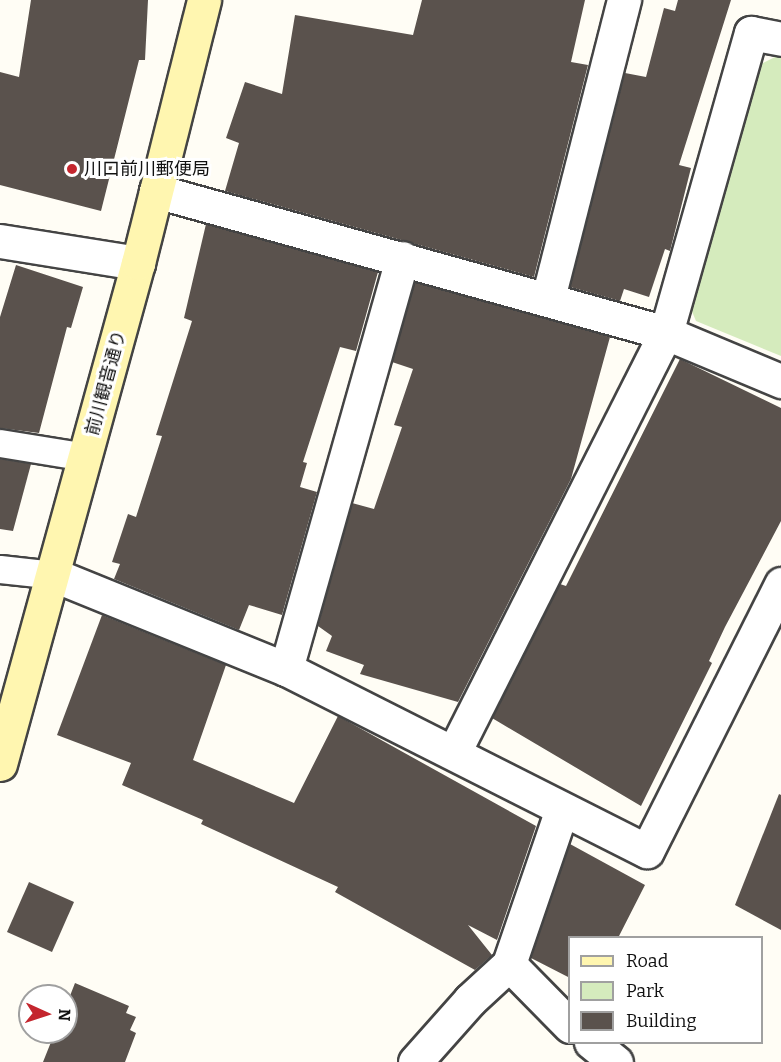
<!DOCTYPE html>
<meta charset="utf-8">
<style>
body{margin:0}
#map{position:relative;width:781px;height:1062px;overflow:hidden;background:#fffdf5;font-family:Bitter,"Noto Sans JP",serif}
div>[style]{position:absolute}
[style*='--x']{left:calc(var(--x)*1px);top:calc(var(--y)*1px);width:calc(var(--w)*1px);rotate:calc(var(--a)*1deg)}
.green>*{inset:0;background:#d5ebbd}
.building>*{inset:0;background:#5a524d}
.roads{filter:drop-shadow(2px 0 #444) drop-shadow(-2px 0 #444) drop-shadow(0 2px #444) drop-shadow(0 -2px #444)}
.lane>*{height:27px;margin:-13.5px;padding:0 13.5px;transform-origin:13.5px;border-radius:13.5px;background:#fff}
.street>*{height:33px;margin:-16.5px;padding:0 16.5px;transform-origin:16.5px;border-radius:16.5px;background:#fff}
.secondary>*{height:33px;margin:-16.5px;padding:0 16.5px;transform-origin:16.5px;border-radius:16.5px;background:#fff6b0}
.dots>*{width:16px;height:16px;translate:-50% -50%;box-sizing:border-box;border:3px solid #fff;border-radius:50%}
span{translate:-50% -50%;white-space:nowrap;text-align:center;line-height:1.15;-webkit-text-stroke:6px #fff;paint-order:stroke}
.poi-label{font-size:18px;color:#111}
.left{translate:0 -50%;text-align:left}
.street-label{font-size:18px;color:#111}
.legend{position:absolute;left:568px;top:936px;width:195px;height:108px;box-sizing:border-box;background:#fff;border:2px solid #a0a0a0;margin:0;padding:8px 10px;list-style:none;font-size:18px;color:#111}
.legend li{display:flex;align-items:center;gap:12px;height:30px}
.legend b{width:30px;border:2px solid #a0a0a0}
.north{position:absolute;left:18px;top:984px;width:60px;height:60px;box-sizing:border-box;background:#fff;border:2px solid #a0a0a0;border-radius:50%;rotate:93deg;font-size:16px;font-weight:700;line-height:24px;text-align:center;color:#111}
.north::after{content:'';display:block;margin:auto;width:21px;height:27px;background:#c4262e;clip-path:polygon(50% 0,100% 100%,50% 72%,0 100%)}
</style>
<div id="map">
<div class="green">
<i style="clip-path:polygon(781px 54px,781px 356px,696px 321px,688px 302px,755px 67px)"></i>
</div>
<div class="building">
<i style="clip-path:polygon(31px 0,148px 0,145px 60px,139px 60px,101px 211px,0 185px,0 72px,19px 77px)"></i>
<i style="clip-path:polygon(422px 0,585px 0,571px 62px,588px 65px,534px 277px,225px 191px,239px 143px,226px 138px,245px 82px,282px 94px,295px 15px,413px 35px)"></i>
<i style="clip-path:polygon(678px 0,731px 0,679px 165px,691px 168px,670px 251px,665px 249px,649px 297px,624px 289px,620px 301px,570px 287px,625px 73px,646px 77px,664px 8px,675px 11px)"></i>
<i style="clip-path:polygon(206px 224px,378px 272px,356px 351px,340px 347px,303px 462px,307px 463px,300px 487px,317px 492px,282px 615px,249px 605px,239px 630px,114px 579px,120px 564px,112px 562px,128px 514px,136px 517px,162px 436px,156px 435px,192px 321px,184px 318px)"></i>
<i style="clip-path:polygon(16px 265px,83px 287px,71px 328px,67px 327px,39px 433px,0 428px,0 317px)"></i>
<i style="clip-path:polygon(415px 282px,610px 337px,571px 479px,458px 702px,360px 674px,364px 665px,326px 651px,332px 636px,318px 626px,352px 503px,374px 509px,402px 427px,394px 425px,413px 369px,392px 362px)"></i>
<i style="clip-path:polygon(680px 359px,781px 408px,781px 521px,725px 627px,709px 661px,712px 663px,641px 806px,492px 718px,560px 584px,566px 586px)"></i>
<i style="clip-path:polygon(0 459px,31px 464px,13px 531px,0 529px)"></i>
<i style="clip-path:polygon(102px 615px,226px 665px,193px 760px,294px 803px,338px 716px,536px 826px,497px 940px,468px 925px,492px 955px,475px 970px,335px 892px,338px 887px,201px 824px,203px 820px,122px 785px,131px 763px,57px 735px)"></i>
<i style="clip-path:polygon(779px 794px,781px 795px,781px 930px,735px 905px)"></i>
<i style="clip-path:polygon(570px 844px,645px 885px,618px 938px,570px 938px,570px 978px,531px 958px)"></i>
<i style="clip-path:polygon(29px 882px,74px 902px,52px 952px,7px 932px)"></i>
<i style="clip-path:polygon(75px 983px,129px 1006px,126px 1013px,136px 1017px,130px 1030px,136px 1033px,125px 1062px,43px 1062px,55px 1032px,66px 1032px,66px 1006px)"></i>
</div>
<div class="roads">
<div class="lane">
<i style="--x:0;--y:443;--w:87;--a:9.2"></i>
<i style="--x:0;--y:569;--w:54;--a:6.3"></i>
</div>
<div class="street">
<i style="--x:156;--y:191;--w:529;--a:15.56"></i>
<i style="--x:666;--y:333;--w:125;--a:22.7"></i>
<i style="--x:0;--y:241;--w:140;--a:9.1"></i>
<i style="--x:548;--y:298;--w:308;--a:-75.7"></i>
<i style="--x:54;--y:575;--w:250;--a:22.1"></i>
<i style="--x:286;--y:669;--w:404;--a:26.8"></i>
<i style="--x:647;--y:851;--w:299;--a:-63.3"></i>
<i style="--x:286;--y:669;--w:427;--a:-74.2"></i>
<i style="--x:454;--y:752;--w:470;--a:-63.2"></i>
<i style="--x:666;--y:333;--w:312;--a:-74.2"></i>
<i style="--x:751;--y:33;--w:31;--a:11"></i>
<i style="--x:562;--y:809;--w:164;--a:108.9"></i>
<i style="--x:509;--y:964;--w:87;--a:45.5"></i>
<i style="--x:591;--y:1042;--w:32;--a:39"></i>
<i style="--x:415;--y:1062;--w:83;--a:-48.4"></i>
<i style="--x:470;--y:1000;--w:53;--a:-42.7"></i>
</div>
<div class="secondary">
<i style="--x:0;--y:764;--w:520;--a:-74.6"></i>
<i style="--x:138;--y:263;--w:271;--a:-75.9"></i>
</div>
</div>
<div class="dots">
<i style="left:72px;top:169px;background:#c4262e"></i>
</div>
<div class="poi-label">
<span class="left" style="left:84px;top:169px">川口前川郵便局</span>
</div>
<div class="street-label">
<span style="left:106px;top:383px;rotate:-75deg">前川観音通り</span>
</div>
<ul class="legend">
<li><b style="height:8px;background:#fff6b0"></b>Road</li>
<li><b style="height:16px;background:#d5ebbd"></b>Park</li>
<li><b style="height:16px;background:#5a524d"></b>Building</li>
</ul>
<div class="north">N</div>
</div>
